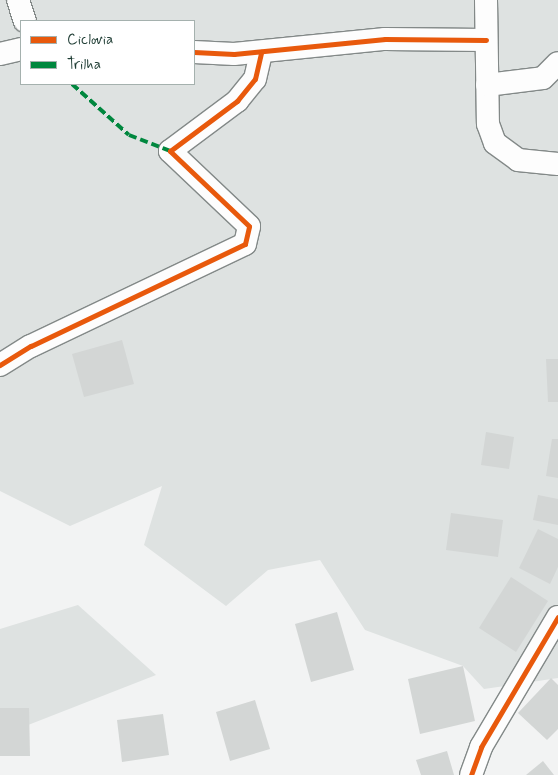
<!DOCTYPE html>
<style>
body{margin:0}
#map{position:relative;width:558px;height:775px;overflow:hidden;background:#f2f3f3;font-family:Mynerve,sans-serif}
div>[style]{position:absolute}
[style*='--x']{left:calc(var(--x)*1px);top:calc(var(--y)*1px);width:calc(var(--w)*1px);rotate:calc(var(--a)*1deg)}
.green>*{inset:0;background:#dee2e1}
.building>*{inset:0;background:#d3d6d5}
.roads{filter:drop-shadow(1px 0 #838988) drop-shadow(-1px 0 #838988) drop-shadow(0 1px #838988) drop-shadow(0 -1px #838988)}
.minor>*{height:22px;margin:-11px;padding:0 11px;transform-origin:11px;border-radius:11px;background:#fdfdfd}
.quiet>*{height:4px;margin-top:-2px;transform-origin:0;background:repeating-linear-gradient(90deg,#00873e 0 8px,transparent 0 12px)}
.cycleway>*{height:5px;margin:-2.5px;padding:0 2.5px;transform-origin:2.5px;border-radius:2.5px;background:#e8590c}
span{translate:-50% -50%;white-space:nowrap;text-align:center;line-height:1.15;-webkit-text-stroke:5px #fff;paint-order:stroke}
.legend{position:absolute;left:20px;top:20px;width:175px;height:65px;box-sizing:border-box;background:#fff;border:1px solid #a5b1ae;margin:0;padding:6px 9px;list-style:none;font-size:15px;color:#1f3d34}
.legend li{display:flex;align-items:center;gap:10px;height:25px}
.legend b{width:25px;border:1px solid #a5b1ae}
</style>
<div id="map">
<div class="green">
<i style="clip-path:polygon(evenodd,0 0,558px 0,558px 678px,484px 689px,463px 666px,365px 630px,320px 560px,268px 570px,226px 606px,144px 545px,162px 486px,70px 526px,0 491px,0 0,21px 21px,194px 21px,194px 84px,21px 84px,21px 21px)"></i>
<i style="clip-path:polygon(78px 605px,156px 675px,0 736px,0 629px)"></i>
</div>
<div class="building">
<i style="clip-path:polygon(122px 340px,134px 384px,84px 397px,72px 354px)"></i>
<i style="clip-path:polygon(546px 359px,558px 359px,558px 402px,548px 402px)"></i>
<i style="clip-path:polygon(486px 432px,514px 437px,509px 469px,481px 465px)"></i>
<i style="clip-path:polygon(552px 439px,558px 439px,558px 478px,546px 476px)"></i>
<i style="clip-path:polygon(538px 495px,558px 499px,558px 525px,533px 520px)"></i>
<i style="clip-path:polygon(451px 513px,503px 520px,498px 557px,446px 550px)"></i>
<i style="clip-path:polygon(538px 529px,558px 539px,558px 567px,550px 584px,519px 568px)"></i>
<i style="clip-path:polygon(511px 577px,548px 601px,516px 652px,479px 628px)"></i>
<i style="clip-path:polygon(337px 612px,354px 670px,311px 682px,295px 624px)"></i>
<i style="clip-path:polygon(463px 666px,475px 721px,420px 734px,408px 679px)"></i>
<i style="clip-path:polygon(551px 678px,558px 685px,558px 729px,547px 740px,518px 713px)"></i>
<i style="clip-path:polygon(255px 700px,270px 749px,230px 761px,216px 712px)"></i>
<i style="clip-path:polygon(0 708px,29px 708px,30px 756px,0 756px)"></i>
<i style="clip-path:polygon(163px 714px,169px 755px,122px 762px,117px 720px)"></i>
<i style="clip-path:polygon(447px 751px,454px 775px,421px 775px,416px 760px)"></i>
<i style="clip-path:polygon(543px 761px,554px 775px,526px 775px)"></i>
</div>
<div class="roads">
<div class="minor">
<i style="--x:18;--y:0;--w:22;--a:72"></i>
<i style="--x:486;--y:0;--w:124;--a:89.1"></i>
<i style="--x:488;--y:124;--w:20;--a:70"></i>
<i style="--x:495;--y:143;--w:29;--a:36"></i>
<i style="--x:518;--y:160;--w:40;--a:5.7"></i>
<i style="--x:194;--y:52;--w:40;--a:2.9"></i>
<i style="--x:234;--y:54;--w:152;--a:-5.7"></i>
<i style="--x:385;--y:39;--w:101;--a:0.6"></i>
<i style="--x:0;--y:54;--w:22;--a:-13"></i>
<i style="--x:487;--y:85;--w:56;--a:-7.1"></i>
<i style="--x:543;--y:78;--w:21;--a:-45"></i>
<i style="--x:0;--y:365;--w:36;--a:-32"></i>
<i style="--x:31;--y:346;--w:237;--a:-25.5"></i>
<i style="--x:245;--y:244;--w:18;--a:-77"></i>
<i style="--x:249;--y:226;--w:109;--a:-136.5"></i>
<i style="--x:170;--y:151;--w:84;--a:-36.7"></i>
<i style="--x:237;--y:101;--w:28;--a:-51"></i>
<i style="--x:255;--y:79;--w:28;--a:-77"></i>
<i style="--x:471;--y:775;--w:30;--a:-70"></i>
<i style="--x:481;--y:747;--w:151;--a:-59.4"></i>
</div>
</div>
<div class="quiet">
<i style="--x:72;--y:84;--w:76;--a:41.8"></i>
<i style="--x:129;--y:135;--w:44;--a:21.3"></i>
</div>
<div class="cycleway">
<i style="--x:194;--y:52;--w:40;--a:2.9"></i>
<i style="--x:234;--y:54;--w:152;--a:-5.7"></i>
<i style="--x:385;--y:39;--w:101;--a:0.6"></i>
<i style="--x:0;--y:365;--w:36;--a:-32"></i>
<i style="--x:31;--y:346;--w:237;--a:-25.5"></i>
<i style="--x:245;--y:244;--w:18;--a:-77"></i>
<i style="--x:249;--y:226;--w:109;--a:-136.5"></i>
<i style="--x:170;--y:151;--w:84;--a:-36.7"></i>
<i style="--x:237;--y:101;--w:28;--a:-51"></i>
<i style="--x:255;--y:79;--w:28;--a:-77"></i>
<i style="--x:471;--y:775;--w:30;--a:-70"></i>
<i style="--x:481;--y:747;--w:151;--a:-59.4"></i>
</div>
<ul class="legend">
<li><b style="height:6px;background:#e8590c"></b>Ciclovia</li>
<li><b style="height:6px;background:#00873e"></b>Trilha</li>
</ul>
</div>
